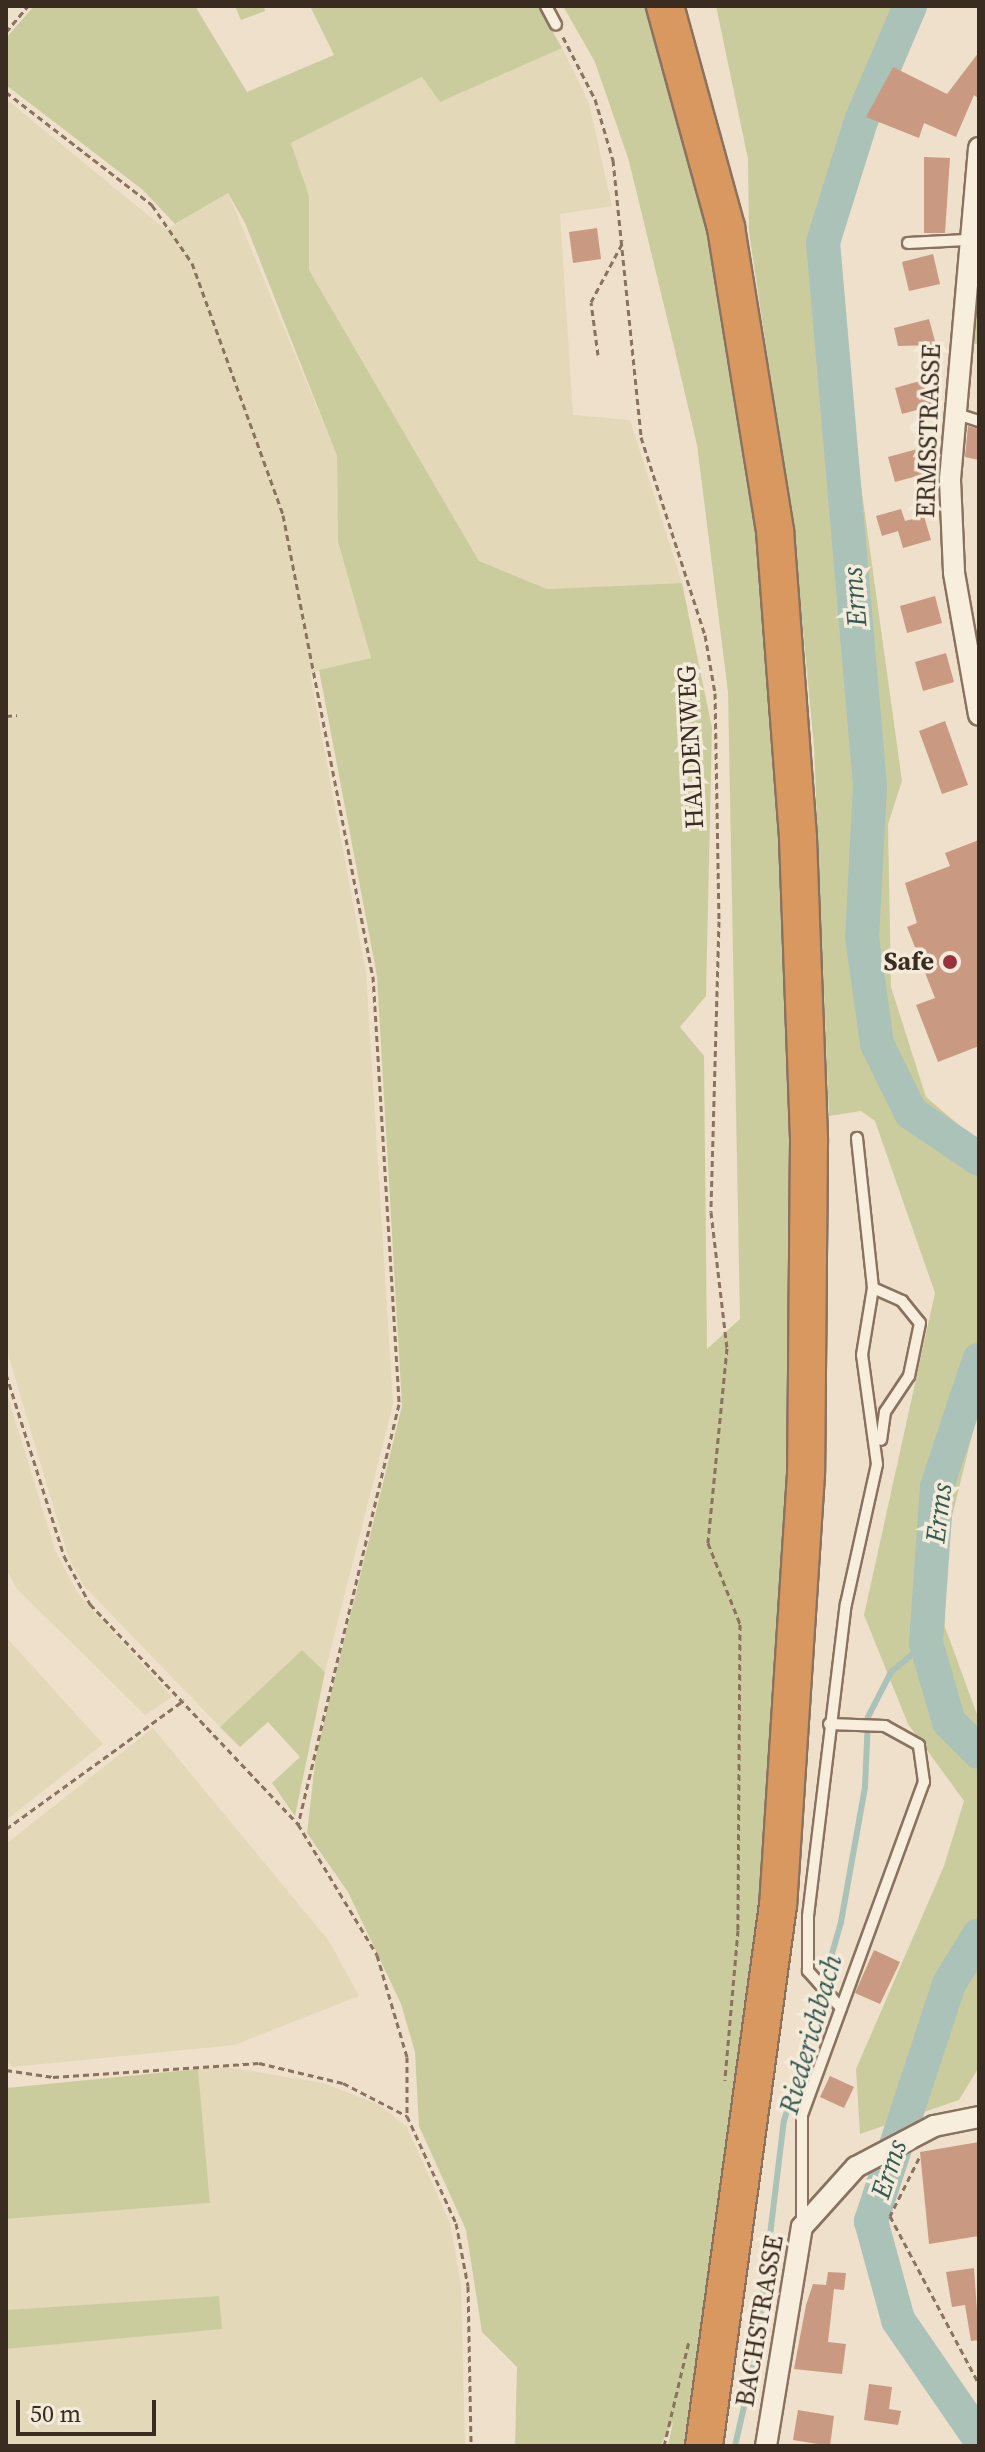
<!DOCTYPE html>
<style>
body{margin:0}
#map{position:relative;width:985px;height:2452px;overflow:hidden;background:#eee0ca;font-family:"Source Serif 4",serif}
div>[style]{position:absolute}
[style*='--x']{left:calc(var(--x)*1px);top:calc(var(--y)*1px);width:calc(var(--w)*1px);rotate:calc(var(--a)*1deg)}
.farmland>*{inset:0;background:#e3d8b8}
.green>*{inset:0;background:#cbcc9e}
.stream>*{height:6px;margin:-3px;padding:0 3px;transform-origin:3px;border-radius:3px;background:#abc2b9}
.river>*{height:34px;margin:-17px;padding:0 17px;transform-origin:17px;border-radius:17px;background:#abc2b9}
.building>*{inset:0;background:#ca9982}
.path>*{height:3px;margin-top:-1.5px;transform-origin:0;background:repeating-linear-gradient(90deg,#8a725f 0 6px,transparent 0 10px)}
.roads{filter:drop-shadow(2px 0 #8a725f) drop-shadow(-2px 0 #8a725f) drop-shadow(0 2px #8a725f) drop-shadow(0 -2px #8a725f)}
.lane>*{height:10px;margin:-5px;padding:0 5px;transform-origin:5px;border-radius:5px;background:#f8eede}
.street>*{height:20px;margin:-10px;padding:0 10px;transform-origin:10px;border-radius:10px;background:#f8eede}
.highway>*{height:36px;margin:-18px;padding:0 18px;transform-origin:18px;border-radius:18px;background:#d89860}
.dots>*{width:22px;height:22px;translate:-50% -50%;box-sizing:border-box;border:4px solid #f5ebda;border-radius:50%}
span{translate:-50% -50%;white-space:nowrap;text-align:center;line-height:1.15;-webkit-text-stroke:7px #f5ebda;paint-order:stroke}
.street-label{font-size:26px;color:#3b2c22}
.poi-label{font-size:26px;color:#3b2c22;font-weight:700}
.right{translate:-100% -50%;text-align:right}
.water-label{font-size:28px;color:#325a54;font-style:italic}
.frame{position:absolute;inset:0;border:8px solid #3b2c22;pointer-events:none}
.scale{position:absolute;left:16px;top:2400px;width:140px;height:36px;box-sizing:border-box;border:4px solid #3b2c22;border-top:0;padding-left:10px;font-size:24px;line-height:28px;white-space:nowrap;color:#3b2c22;-webkit-text-stroke:6px #f5ebda;paint-order:stroke}
</style>
<div id="map">
<div class="farmland">
<i style="clip-path:polygon(562px 48px,589px 103px,612px 206px,560px 214px,573px 415px,630px 420px,682px 583px,547px 589px,479px 561px,309px 270px,309px 196px,291px 143px,423px 77px,440px 102px)"></i>
<i style="clip-path:polygon(6px 99px,166px 230px,228px 193px,337px 456px,338px 543px,371px 658px,310px 673px,366px 973px,393px 1404px,325px 1672px,302px 1650px,220px 1727px,84px 1586px,68px 1556px,6px 1347px,6px 718px,21px 714px,6px 713px)"></i>
<i style="clip-path:polygon(6px 1391px,55px 1550px,78px 1594px,172px 1697px,145px 1715px,17px 1589px,6px 1568px)"></i>
<i style="clip-path:polygon(6px 1637px,103px 1744px,6px 1820px)"></i>
<i style="clip-path:polygon(153px 1728px,329px 1941px,359px 1996px,234px 2045px,12px 2067px,6px 2060px,6px 1844px)"></i>
<i style="clip-path:polygon(226px 2067px,323px 2083px,378px 2104px,407px 2127px,450px 2223px,461px 2285px,465px 2446px,6px 2446px,6px 2349px,221px 2328px,219px 2296px,6px 2310px,6px 2219px,210px 2203px,198px 2069px)"></i>
</div>
<div class="green">
<i style="clip-path:polygon(34px 6px,195px 6px,247px 92px,334px 55px,310px 6px,538px 6px,562px 48px,440px 102px,422px 77px,291px 143px,309px 196px,309px 270px,479px 561px,547px 589px,682px 583px,712px 728px,706px 996px,680px 1027px,704px 1056px,707px 1349px,740px 1319px,728px 692px,697px 445px,675px 351px,629px 161px,595px 62px,563px 6px,653px 6px,689px 118px,760px 510px,797px 1041px,788px 1093px,797px 1223px,773px 1808px,697px 2400px,684px 2446px,668px 2446px,673px 2422px,660px 2446px,515px 2446px,517px 2367px,482px 2332px,466px 2230px,419px 2126px,415px 2052px,401px 2004px,348px 1892px,307px 1833px,316px 1755px,402px 1406px,377px 976px,319px 670px,371px 658px,338px 542px,337px 456px,245px 223px,228px 193px,175px 224px,143px 190px,6px 85px,6px 38px)"></i>
<i style="clip-path:polygon(235px 6px,264px 6px,265px 11px,241px 20px)"></i>
<i style="clip-path:polygon(716px 6px,908px 6px,826px 233px,902px 781px,888px 824px,891px 987px,926px 1097px,979px 1142px,979px 1407px,943px 1553px,945px 1627px,979px 1720px,979px 2067px,959px 2100px,860px 2134px,856px 2069px,944px 1866px,964px 1801px,908px 1724px,864px 1615px,935px 1293px,875px 1121px,861px 1111px,829px 1116px,814px 747px,795px 542px,749px 232px,748px 159px)"></i>
<i style="clip-path:polygon(979px 225px,979px 344px,968px 344px)"></i>
<i style="clip-path:polygon(302px 1650px,325px 1672px,295px 1816px,272px 1783px,300px 1757px,268px 1722px,240px 1747px,220px 1727px)"></i>
<i style="clip-path:polygon(198px 2069px,210px 2203px,6px 2219px,7px 2088px)"></i>
<i style="clip-path:polygon(219px 2296px,222px 2329px,6px 2349px,6px 2310px)"></i>
</div>
<div class="stream">
<i style="--x:735;--y:2446;--w:89;--a:-77.1"></i>
<i style="--x:755;--y:2359;--w:240;--a:-83.1"></i>
<i style="--x:784;--y:2121;--w:207;--a:-74"></i>
<i style="--x:841;--y:1922;--w:137;--a:-79.9"></i>
<i style="--x:865;--y:1787;--w:70;--a:-87.5"></i>
<i style="--x:868;--y:1717;--w:51;--a:-62.9"></i>
<i style="--x:891;--y:1672;--w:45;--a:-39.6"></i>
</div>
<div class="river">
<i style="--x:910;--y:6;--w:125;--a:113.1"></i>
<i style="--x:861;--y:121;--w:127;--a:107.4"></i>
<i style="--x:823;--y:242;--w:546;--a:85.06"></i>
<i style="--x:870;--y:786;--w:151;--a:93"></i>
<i style="--x:862;--y:937;--w:108;--a:82"></i>
<i style="--x:877;--y:1044;--w:77;--a:63.8"></i>
<i style="--x:911;--y:1113;--w:82;--a:34.1"></i>
<i style="--x:979;--y:1360;--w:133;--a:108.4"></i>
<i style="--x:937;--y:1486;--w:157;--a:94"></i>
<i style="--x:926;--y:1643;--w:82;--a:73.8"></i>
<i style="--x:949;--y:1722;--w:42;--a:45"></i>
<i style="--x:979;--y:1935;--w:57;--a:121.5"></i>
<i style="--x:949;--y:1984;--w:250;--a:108.2"></i>
<i style="--x:871;--y:2221;--w:103;--a:74.7"></i>
<i style="--x:898;--y:2320;--w:143;--a:55.5"></i>
</div>
<div class="building">
<i style="clip-path:polygon(979px 52px,979px 99px,974px 95px,956px 137px,924px 123px,919px 138px,866px 117px,893px 67px,947px 94px)"></i>
<i style="clip-path:polygon(924px 157px,950px 158px,945px 233px,924px 233px)"></i>
<i style="clip-path:polygon(597px 228px,601px 259px,573px 263px,569px 232px)"></i>
<i style="clip-path:polygon(933px 254px,940px 284px,909px 291px,902px 262px)"></i>
<i style="clip-path:polygon(929px 319px,936px 345px,898px 346px,894px 328px)"></i>
<i style="clip-path:polygon(927px 379px,935px 405px,902px 414px,895px 388px)"></i>
<i style="clip-path:polygon(968px 426px,979px 429px,979px 460px,965px 457px)"></i>
<i style="clip-path:polygon(921px 448px,928px 473px,895px 482px,888px 457px)"></i>
<i style="clip-path:polygon(901px 509px,905px 521px,924px 516px,931px 540px,903px 548px,898px 531px,882px 536px,876px 516px)"></i>
<i style="clip-path:polygon(935px 596px,942px 623px,907px 633px,900px 606px)"></i>
<i style="clip-path:polygon(946px 653px,954px 682px,923px 691px,915px 662px)"></i>
<i style="clip-path:polygon(945px 721px,968px 785px,942px 794px,919px 731px)"></i>
<i style="clip-path:polygon(979px 840px,979px 1046px,938px 1062px,916px 1005px,935px 998px,907px 927px,917px 923px,905px 883px,950px 866px,945px 853px)"></i>
<i style="clip-path:polygon(874px 1950px,900px 1962px,880px 2004px,855px 1993px)"></i>
<i style="clip-path:polygon(830px 2076px,854px 2087px,844px 2108px,820px 2097px)"></i>
<i style="clip-path:polygon(979px 2142px,979px 2236px,929px 2244px,920px 2152px)"></i>
<i style="clip-path:polygon(974px 2268px,979px 2340px,971px 2341px,965px 2305px,952px 2307px,946px 2272px)"></i>
<i style="clip-path:polygon(828px 2272px,846px 2273px,844px 2290px,834px 2289px,828px 2342px,846px 2344px,842px 2374px,794px 2369px,806px 2305px,813px 2284px,826px 2285px)"></i>
<i style="clip-path:polygon(869px 2384px,892px 2387px,889px 2409px,901px 2411px,898px 2425px,864px 2420px)"></i>
<i style="clip-path:polygon(798px 2410px,834px 2416px,830px 2446px,793px 2440px)"></i>
</div>
<div class="path">
<i style="--x:6;--y:32;--w:34;--a:-50"></i>
<i style="--x:563;--y:37;--w:70;--a:62.7"></i>
<i style="--x:595;--y:99;--w:64;--a:73.6"></i>
<i style="--x:613;--y:160;--w:278;--a:84.2"></i>
<i style="--x:641;--y:437;--w:208;--a:72.1"></i>
<i style="--x:705;--y:635;--w:59;--a:80.2"></i>
<i style="--x:715;--y:693;--w:228;--a:89"></i>
<i style="--x:719;--y:921;--w:291;--a:91.6"></i>
<i style="--x:711;--y:1212;--w:137;--a:83.3"></i>
<i style="--x:727;--y:1348;--w:196;--a:95.6"></i>
<i style="--x:708;--y:1543;--w:87;--a:68.4"></i>
<i style="--x:740;--y:1624;--w:306;--a:90.4"></i>
<i style="--x:738;--y:1930;--w:151;--a:95"></i>
<i style="--x:6;--y:92;--w:185;--a:37.7"></i>
<i style="--x:152;--y:205;--w:70;--a:55.4"></i>
<i style="--x:192;--y:263;--w:268;--a:70.1"></i>
<i style="--x:283;--y:515;--w:470;--a:79"></i>
<i style="--x:373;--y:976;--w:429;--a:86.5"></i>
<i style="--x:399;--y:1404;--w:432;--a:103.5"></i>
<i style="--x:598;--y:355;--w:53;--a:-97.5"></i>
<i style="--x:591;--y:302;--w:70;--a:-62"></i>
<i style="--x:6;--y:716;--w:11;--a:-5"></i>
<i style="--x:6;--y:1374;--w:191;--a:72.3"></i>
<i style="--x:64;--y:1556;--w:55;--a:61.6"></i>
<i style="--x:90;--y:1604;--w:303;--a:46.6"></i>
<i style="--x:298;--y:1824;--w:153;--a:58.9"></i>
<i style="--x:377;--y:1955;--w:106;--a:73.6"></i>
<i style="--x:407;--y:2057;--w:59;--a:90"></i>
<i style="--x:6;--y:1829;--w:220;--a:-35.9"></i>
<i style="--x:6;--y:2070;--w:48;--a:8.5"></i>
<i style="--x:53;--y:2077;--w:206;--a:-3.9"></i>
<i style="--x:259;--y:2063;--w:86;--a:13.4"></i>
<i style="--x:343;--y:2083;--w:72;--a:27.3"></i>
<i style="--x:407;--y:2116;--w:118;--a:65.4"></i>
<i style="--x:456;--y:2223;--w:64;--a:79.2"></i>
<i style="--x:468;--y:2286;--w:160;--a:88.9"></i>
<i style="--x:919;--y:2158;--w:65;--a:116.6"></i>
<i style="--x:890;--y:2216;--w:190;--a:62.1"></i>
<i style="--x:664;--y:2446;--w:108;--a:-76.6"></i>
</div>
<div class="roads">
<div class="lane">
<i style="--x:546;--y:6;--w:21;--a:62"></i>
<i style="--x:908;--y:243;--w:58;--a:-3"></i>
<i style="--x:954;--y:413;--w:26;--a:18"></i>
<i style="--x:873;--y:1288;--w:32;--a:24"></i>
<i style="--x:902;--y:1301;--w:28;--a:51"></i>
<i style="--x:920;--y:1323;--w:54;--a:101.7"></i>
<i style="--x:909;--y:1376;--w:43;--a:123.7"></i>
<i style="--x:885;--y:1412;--w:28;--a:98"></i>
<i style="--x:841;--y:2008;--w:50;--a:-131.7"></i>
<i style="--x:808;--y:1971;--w:55;--a:-90"></i>
<i style="--x:808;--y:1916;--w:314;--a:-83.1"></i>
<i style="--x:846;--y:1604;--w:143;--a:-77.5"></i>
<i style="--x:877;--y:1464;--w:110;--a:-97.8"></i>
<i style="--x:862;--y:1355;--w:68;--a:-80.7"></i>
<i style="--x:873;--y:1288;--w:151;--a:-96.1"></i>
<i style="--x:802;--y:2225;--w:110;--a:-90"></i>
<i style="--x:802;--y:2115;--w:355;--a:-69.9"></i>
<i style="--x:924;--y:1782;--w:37;--a:-98"></i>
<i style="--x:919;--y:1745;--w:39;--a:-151"></i>
<i style="--x:885;--y:1726;--w:56;--a:-178"></i>
</div>
<div class="street">
<i style="--x:979;--y:148;--w:333;--a:95"></i>
<i style="--x:950;--y:480;--w:93;--a:87.5"></i>
<i style="--x:954;--y:573;--w:144;--a:80"></i>
<i style="--x:766;--y:2446;--w:222;--a:-80.7"></i>
<i style="--x:802;--y:2227;--w:81;--a:-48"></i>
<i style="--x:856;--y:2167;--w:88;--a:-27.7"></i>
<i style="--x:934;--y:2126;--w:46;--a:-11.3"></i>
</div>
<div class="highway">
<i style="--x:665;--y:6;--w:230;--a:74.6"></i>
<i style="--x:726;--y:228;--w:307;--a:80.8"></i>
<i style="--x:775;--y:531;--w:308;--a:85.7"></i>
<i style="--x:798;--y:838;--w:304;--a:87.9"></i>
<i style="--x:809;--y:1142;--w:332;--a:90.5"></i>
<i style="--x:806;--y:1474;--w:432;--a:93.7"></i>
<i style="--x:778;--y:1905;--w:546;--a:97.79"></i>
</div>
</div>
<div class="dots">
<i style="left:950px;top:962px;background:#97313b"></i>
</div>
<div class="street-label">
<span style="left:929px;top:431px;rotate:-88deg">ERMSSTRASSE</span>
<span style="left:691px;top:747px;rotate:-93deg">HALDENWEG</span>
<span style="left:760px;top:2321px;rotate:-80deg">BACHSTRASSE</span>
</div>
<div class="poi-label">
<span class="right" style="left:934px;top:962px">Safe</span>
</div>
<div class="water-label">
<span style="left:854px;top:597px;rotate:-95deg">Erms</span>
<span style="left:938px;top:1513px;rotate:-83deg">Erms</span>
<span style="left:810px;top:2034px;rotate:-74deg">Riederichbach</span>
<span style="left:888px;top:2169px;rotate:-72deg">Erms</span>
</div>
<div class="frame"></div>
<div class="scale">50 m</div>
</div>
